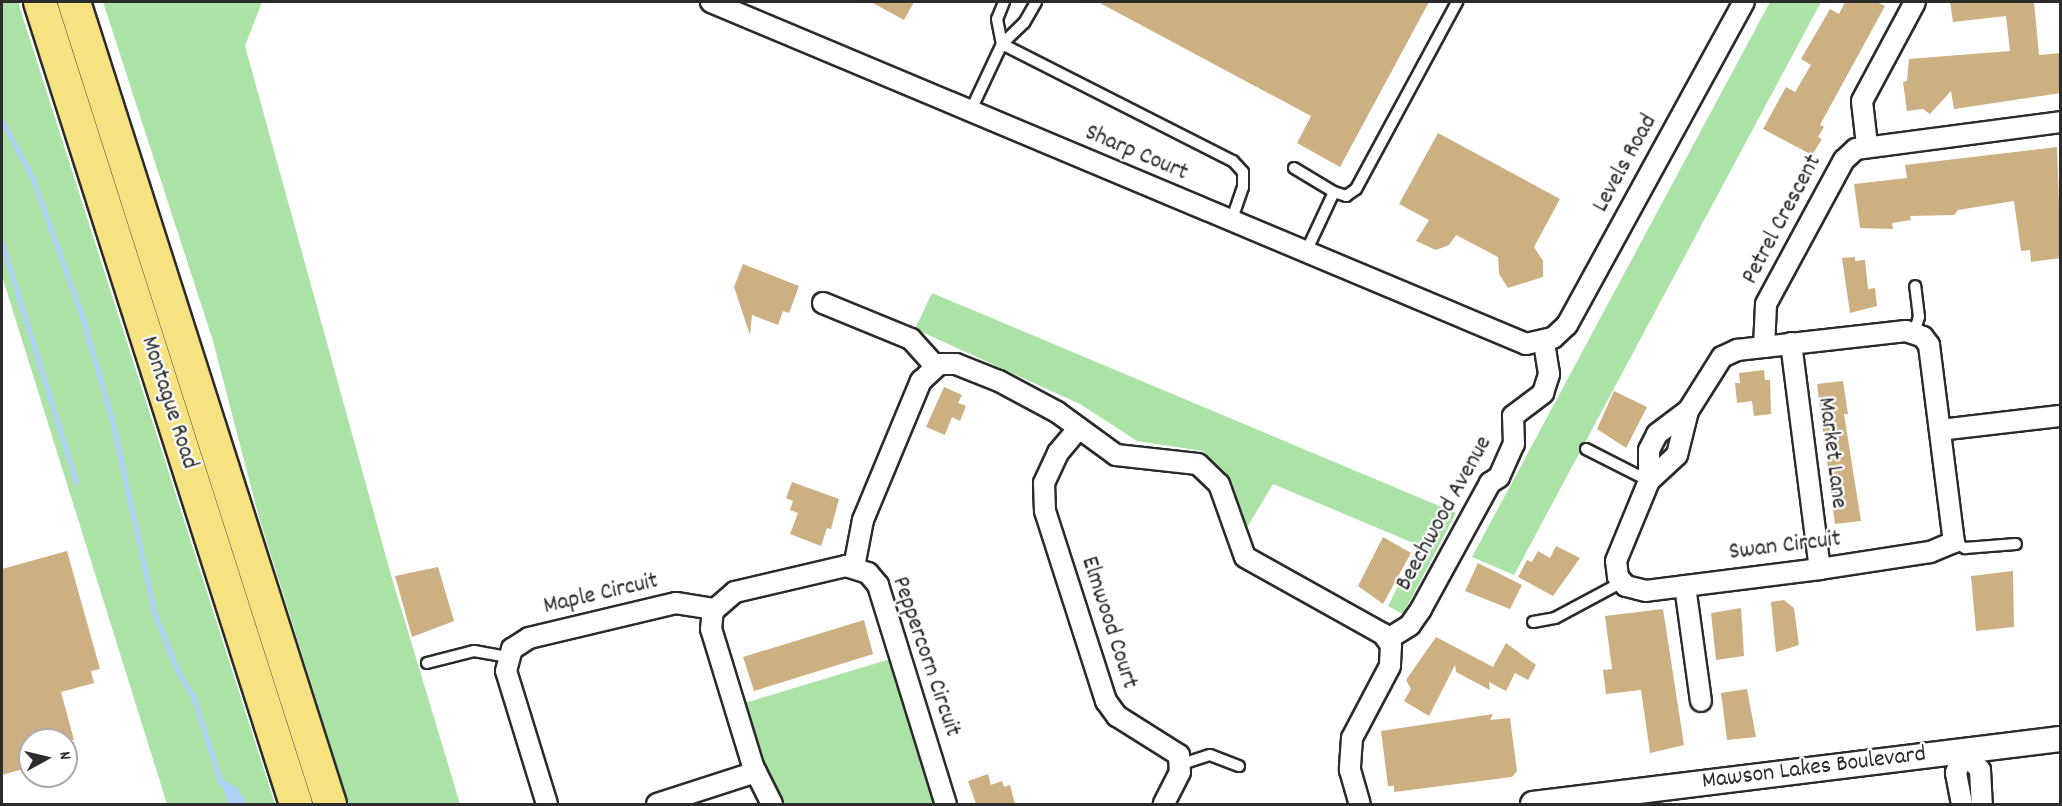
<!DOCTYPE html>
<style>
body{margin:0}
#map{position:relative;width:2062px;height:806px;overflow:hidden;background:#fff;font-family:Dekko,sans-serif}
div>[style]{position:absolute}
[style*='--x']{left:calc(var(--x)*1px);top:calc(var(--y)*1px);width:calc(var(--w)*1px);rotate:calc(var(--a)*1deg)}
.green>*{inset:0;background:#abe3a7}
.water>*{inset:0;background:#aed2f7}
.stream>*{height:5px;margin:-2.5px;padding:0 2.5px;transform-origin:2.5px;border-radius:2.5px;background:#aed2f7}
.building>*{inset:0;background:#cdb082}
.roads{filter:drop-shadow(2px 0 #2b2b2b) drop-shadow(-2px 0 #2b2b2b) drop-shadow(0 2px #2b2b2b) drop-shadow(0 -2px #2b2b2b)}
.service>*{height:10px;margin:-5px;padding:0 5px;transform-origin:5px;border-radius:5px;background:#fff}
.minor>*{height:20px;margin:-10px;padding:0 10px;transform-origin:10px;border-radius:10px;background:#fff}
.tertiary>*{height:24px;margin:-12px;padding:0 12px;transform-origin:12px;border-radius:12px;background:#fff}
.primary>*{height:32px;margin:-16px;padding:0 16px;transform-origin:16px;border-radius:16px;background:#f7e281}
span{translate:-50% -50%;white-space:nowrap;text-align:center;line-height:1.15;-webkit-text-stroke:4.5px #fff;paint-order:stroke}
.street-label{font-size:24px;color:#2b2b2b}
.frame{position:absolute;inset:0;border:3px solid #2b2b2b;pointer-events:none}
.north{position:absolute;left:18px;top:728px;width:60px;height:60px;box-sizing:border-box;background:#fff;border:2px solid #aaa;border-radius:50%;rotate:82deg;font-size:16px;font-weight:700;line-height:24px;text-align:center;color:#2b2b2b}
.north::after{content:'';display:block;margin:auto;width:21px;height:27px;background:#2b2b2b;clip-path:polygon(50% 0,100% 100%,50% 72%,0 100%)}
</style>
<div id="map">
<div class="green">
<i style="clip-path:polygon(2px 2px,18px 2px,275px 804px,167px 804px,2px 276px)"></i>
<i style="clip-path:polygon(103px 2px,262px 2px,245px 46px,391px 575px,460px 804px,349px 804px,258px 514px,213px 341px)"></i>
<i style="clip-path:polygon(1770px 2px,1821px 2px,1514px 575px,1472px 557px)"></i>
<i style="clip-path:polygon(932px 293px,1456px 513px,1403px 614px,1388px 606px,1418px 545px,1273px 484px,1246px 529px,1227px 474px,1203px 451px,1137px 441px,1080px 404px,915px 329px)"></i>
<i style="clip-path:polygon(900px 656px,946px 804px,772px 804px,735px 706px)"></i>
</div>
<div class="water">
<i style="clip-path:polygon(220px 777px,237px 788px,248px 804px,228px 804px)"></i>
</div>
<div class="stream">
<i style="--x:2;--y:121;--w:64;--a:61.8"></i>
<i style="--x:32;--y:177;--w:148;--a:70.2"></i>
<i style="--x:82;--y:316;--w:108;--a:73.9"></i>
<i style="--x:112;--y:420;--w:200;--a:77.6"></i>
<i style="--x:155;--y:615;--w:61;--a:68"></i>
<i style="--x:178;--y:672;--w:28;--a:58"></i>
<i style="--x:193;--y:696;--w:91;--a:72.2"></i>
<i style="--x:2;--y:243;--w:250;--a:72.8"></i>
</div>
<div class="building">
<i style="clip-path:polygon(871px 2px,914px 2px,904px 20px)"></i>
<i style="clip-path:polygon(1098px 2px,1429px 2px,1340px 167px,1297px 143px,1311px 116px)"></i>
<i style="clip-path:polygon(1845px 2px,1877px 2px,1885px 6px,1820px 125px,1824px 127px,1818px 137px,1822px 139px,1812px 155px,1763px 129px,1786px 87px,1795px 92px,1811px 65px,1801px 59px,1830px 9px,1839px 14px)"></i>
<i style="clip-path:polygon(1950px 2px,2034px 2px,2039px 55px,2061px 53px,2061px 93px,1954px 109px,1951px 91px,1930px 114px,1923px 109px,1907px 111px,1903px 82px,1907px 81px,1909px 59px,2010px 51px,2006px 16px,1953px 22px)"></i>
<i style="clip-path:polygon(1438px 133px,1560px 199px,1534px 247px,1543px 261px,1543px 277px,1508px 288px,1499px 274px,1498px 257px,1456px 235px,1449px 245px,1436px 250px,1416px 241px,1429px 220px,1399px 204px)"></i>
<i style="clip-path:polygon(2057px 147px,2061px 258px,2031px 262px,2030px 250px,2021px 251px,2014px 201px,1958px 210px,1954px 215px,1910px 216px,1911px 220px,1892px 223px,1893px 229px,1860px 228px,1854px 184px,1907px 178px,1905px 165px)"></i>
<i style="clip-path:polygon(1855px 257px,1855px 261px,1865px 260px,1868px 289px,1875px 288px,1877px 306px,1850px 313px,1842px 258px)"></i>
<i style="clip-path:polygon(743px 264px,799px 286px,789px 313px,783px 311px,778px 325px,752px 315px,750px 335px,734px 287px)"></i>
<i style="clip-path:polygon(1764px 370px,1765px 380px,1770px 380px,1771px 414px,1754px 416px,1752px 401px,1737px 403px,1735px 383px,1740px 383px,1739px 373px)"></i>
<i style="clip-path:polygon(1843px 381px,1848px 414px,1844px 414px,1861px 521px,1835px 524px,1817px 384px)"></i>
<i style="clip-path:polygon(944px 387px,962px 395px,958px 403px,966px 406px,960px 421px,952px 417px,945px 435px,926px 427px)"></i>
<i style="clip-path:polygon(1614px 391px,1647px 407px,1626px 448px,1597px 429px)"></i>
<i style="clip-path:polygon(792px 482px,839px 499px,831px 529px,827px 528px,821px 546px,790px 534px,798px 513px,790px 510px,793px 501px,786px 498px)"></i>
<i style="clip-path:polygon(1383px 537px,1411px 553px,1383px 604px,1358px 586px)"></i>
<i style="clip-path:polygon(1556px 546px,1580px 558px,1553px 596px,1518px 577px,1527px 560px,1532px 562px,1538px 551px,1550px 558px)"></i>
<i style="clip-path:polygon(67px 551px,100px 669px,91px 671px,94px 683px,61px 692px,74px 740px,30px 740px,30px 767px,2px 775px,2px 569px)"></i>
<i style="clip-path:polygon(1478px 563px,1522px 585px,1510px 609px,1465px 591px)"></i>
<i style="clip-path:polygon(438px 567px,454px 621px,412px 637px,395px 576px)"></i>
<i style="clip-path:polygon(2013px 571px,2014px 627px,1976px 631px,1971px 576px)"></i>
<i style="clip-path:polygon(1784px 600px,1794px 608px,1799px 645px,1776px 652px,1771px 602px)"></i>
<i style="clip-path:polygon(1741px 608px,1744px 656px,1716px 660px,1711px 613px)"></i>
<i style="clip-path:polygon(1663px 609px,1684px 745px,1650px 753px,1641px 690px,1606px 694px,1603px 670px,1612px 669px,1605px 616px)"></i>
<i style="clip-path:polygon(864px 620px,873px 654px,754px 691px,743px 657px)"></i>
<i style="clip-path:polygon(1436px 637px,1493px 667px,1506px 643px,1536px 665px,1528px 680px,1515px 673px,1506px 691px,1489px 682px,1490px 690px,1456px 672px,1455px 665px,1429px 716px,1404px 701px,1411px 689px,1406px 680px)"></i>
<i style="clip-path:polygon(1747px 689px,1756px 737px,1727px 740px,1721px 693px)"></i>
<i style="clip-path:polygon(1493px 714px,1490px 720px,1510px 718px,1517px 771px,1512px 777px,1394px 792px,1394px 786px,1388px 786px,1381px 731px)"></i>
<i style="clip-path:polygon(988px 774px,991px 785px,1002px 781px,1004px 787px,1010px 785px,1015px 804px,976px 804px,968px 781px)"></i>
</div>
<div class="roads">
<div class="service">
<i style="--x:1004;--y:2;--w:18;--a:112"></i>
<i style="--x:997;--y:19;--w:25;--a:79"></i>
<i style="--x:1002;--y:44;--w:259;--a:26.9"></i>
<i style="--x:1233;--y:161;--w:15;--a:48"></i>
<i style="--x:1243;--y:172;--w:15;--a:90"></i>
<i style="--x:1243;--y:187;--w:37;--a:109"></i>
<i style="--x:970;--y:112;--w:75;--a:-64.8"></i>
<i style="--x:1002;--y:44;--w:30;--a:-44"></i>
<i style="--x:1024;--y:23;--w:24;--a:-60"></i>
<i style="--x:1294;--y:168;--w:47;--a:31"></i>
<i style="--x:1305;--y:254;--w:68;--a:-64.9"></i>
<i style="--x:1334;--y:192;--w:13;--a:18"></i>
<i style="--x:1346;--y:196;--w:12;--a:-35"></i>
<i style="--x:1356;--y:189;--w:213;--a:-61.6"></i>
<i style="--x:1914;--y:333;--w:17;--a:-73"></i>
<i style="--x:1919;--y:317;--w:31;--a:-97"></i>
<i style="--x:1586;--y:449;--w:71;--a:26.9"></i>
<i style="--x:1954;--y:542;--w:13;--a:29"></i>
<i style="--x:1965;--y:548;--w:51;--a:-4.5"></i>
<i style="--x:1533;--y:622;--w:22;--a:-10"></i>
<i style="--x:1555;--y:618;--w:76;--a:-28.2"></i>
<i style="--x:427;--y:663;--w:49;--a:-14.3"></i>
<i style="--x:474;--y:651;--w:35;--a:10"></i>
<i style="--x:1182;--y:764;--w:29;--a:-18"></i>
<i style="--x:1210;--y:755;--w:31;--a:21"></i>
</div>
<div class="minor">
<i style="--x:711;--y:2;--w:884;--a:22.76"></i>
<i style="--x:1526;--y:344;--w:28;--a:-13"></i>
<i style="--x:1553;--y:338;--w:19;--a:-43"></i>
<i style="--x:1567;--y:325;--w:368;--a:-61.3"></i>
<i style="--x:1867;--y:145;--w:44;--a:-96.5"></i>
<i style="--x:1862;--y:101;--w:112;--a:-61.8"></i>
<i style="--x:823;--y:303;--w:95;--a:22.2"></i>
<i style="--x:911;--y:339;--w:36;--a:48"></i>
<i style="--x:1791;--y:343;--w:228;--a:82.7"></i>
<i style="--x:1764;--y:347;--w:43;--a:-87.3"></i>
<i style="--x:1766;--y:304;--w:164;--a:-61.6"></i>
<i style="--x:1844;--y:160;--w:16;--a:-43"></i>
<i style="--x:1856;--y:149;--w:206;--a:-7.5"></i>
<i style="--x:1078;--y:429;--w:31;--a:130"></i>
<i style="--x:1058;--y:453;--w:33;--a:115"></i>
<i style="--x:1044;--y:483;--w:28;--a:88"></i>
<i style="--x:1045;--y:511;--w:200;--a:72.2"></i>
<i style="--x:1106;--y:701;--w:19;--a:54"></i>
<i style="--x:1117;--y:716;--w:73;--a:32.2"></i>
<i style="--x:1179;--y:755;--w:17;--a:87"></i>
<i style="--x:1180;--y:772;--w:36;--a:117"></i>
<i style="--x:1940;--y:430;--w:121;--a:-6.7"></i>
<i style="--x:1649;--y:481;--w:38;--a:-43"></i>
<i style="--x:1677;--y:455;--w:45;--a:-76"></i>
<i style="--x:1688;--y:411;--w:64;--a:-57.8"></i>
<i style="--x:1722;--y:357;--w:17;--a:-25"></i>
<i style="--x:1737;--y:350;--w:170;--a:-6.4"></i>
<i style="--x:1906;--y:331;--w:18;--a:19"></i>
<i style="--x:1923;--y:337;--w:10;--a:53"></i>
<i style="--x:1929;--y:345;--w:199;--a:82.8"></i>
<i style="--x:1954;--y:542;--w:26;--a:157"></i>
<i style="--x:1930;--y:552;--w:111;--a:171.2"></i>
<i style="--x:1820;--y:569;--w:175;--a:172.8"></i>
<i style="--x:1646;--y:591;--w:21;--a:-166"></i>
<i style="--x:1626;--y:586;--w:12;--a:-132"></i>
<i style="--x:1618;--y:577;--w:16;--a:-97"></i>
<i style="--x:1616;--y:561;--w:87;--a:-67.6"></i>
<i style="--x:1649;--y:481;--w:31;--a:-90"></i>
<i style="--x:1649;--y:450;--w:18;--a:-63"></i>
<i style="--x:1657;--y:434;--w:39;--a:-37"></i>
<i style="--x:854;--y:567;--w:48;--a:-79.2"></i>
<i style="--x:863;--y:520;--w:151;--a:-67.4"></i>
<i style="--x:921;--y:381;--w:25;--a:-43"></i>
<i style="--x:939;--y:364;--w:17;--a:0"></i>
<i style="--x:956;--y:364;--w:46;--a:21.6"></i>
<i style="--x:999;--y:381;--w:66;--a:28.1"></i>
<i style="--x:1057;--y:412;--w:73;--a:36.1"></i>
<i style="--x:1116;--y:455;--w:82;--a:6.3"></i>
<i style="--x:1198;--y:464;--w:29;--a:44"></i>
<i style="--x:1219;--y:484;--w:77;--a:70.4"></i>
<i style="--x:1245;--y:557;--w:158;--a:29.2"></i>
<i style="--x:1383;--y:634;--w:14;--a:54"></i>
<i style="--x:1391;--y:645;--w:21;--a:93"></i>
<i style="--x:1390;--y:666;--w:81;--a:117.8"></i>
<i style="--x:1352;--y:738;--w:32;--a:94"></i>
<i style="--x:1350;--y:770;--w:35;--a:74"></i>
<i style="--x:1685;--y:586;--w:116;--a:82.1"></i>
<i style="--x:1388;--y:639;--w:26;--a:-32"></i>
<i style="--x:1410;--y:625;--w:19;--a:-55"></i>
<i style="--x:1421;--y:609;--w:144;--a:-61.3"></i>
<i style="--x:1490;--y:483;--w:11;--a:-34"></i>
<i style="--x:1499;--y:477;--w:36;--a:-66"></i>
<i style="--x:1514;--y:444;--w:28;--a:-92"></i>
<i style="--x:1513;--y:416;--w:38;--a:-37"></i>
<i style="--x:1543;--y:393;--w:20;--a:-72"></i>
<i style="--x:1549;--y:374;--w:32;--a:-99"></i>
<i style="--x:1964;--y:751;--w:25;--a:50"></i>
<i style="--x:1980;--y:770;--w:34;--a:87"></i>
<i style="--x:547;--y:804;--w:139;--a:-107.1"></i>
<i style="--x:506;--y:671;--w:23;--a:-75"></i>
<i style="--x:512;--y:649;--w:20;--a:-33"></i>
<i style="--x:529;--y:638;--w:151;--a:-13.4"></i>
<i style="--x:676;--y:603;--w:39;--a:9"></i>
<i style="--x:657;--y:804;--w:104;--a:-17.9"></i>
<i style="--x:772;--y:804;--w:42;--a:-116.6"></i>
<i style="--x:753;--y:766;--w:143;--a:-107"></i>
<i style="--x:711;--y:629;--w:18;--a:-84"></i>
<i style="--x:713;--y:611;--w:29;--a:-41"></i>
<i style="--x:735;--y:592;--w:114;--a:-13.2"></i>
<i style="--x:846;--y:566;--w:23;--a:18"></i>
<i style="--x:868;--y:573;--w:16;--a:50"></i>
<i style="--x:878;--y:585;--w:229;--a:72.8"></i>
<i style="--x:1962;--y:804;--w:32;--a:-101"></i>
<i style="--x:1956;--y:773;--w:23;--a:-70"></i>
</div>
<div class="tertiary">
<i style="--x:1533;--y:804;--w:531;--a:-7.03"></i>
</div>
<div class="primary">
<i style="--x:40;--y:2;--w:842;--a:72.3"></i>
<i style="--x:74;--y:2;--w:842;--a:72.3"></i>
</div>
</div>
<div class="street-label">
<span style="left:1136px;top:154px;rotate:23deg">Sharp Court</span>
<span style="left:1626px;top:164px;rotate:-61deg">Levels Road</span>
<span style="left:1783px;top:220px;rotate:-62deg">Petrel Crescent</span>
<span style="left:168px;top:403px;rotate:72deg">Montague Road</span>
<span style="left:1831px;top:453px;rotate:83deg">Market Lane</span>
<span style="left:1445px;top:514px;rotate:-61deg">Beechwood Avenue</span>
<span style="left:1785px;top:547px;rotate:-7deg">Swan Circuit</span>
<span style="left:601px;top:595px;rotate:-13deg">Maple Circuit</span>
<span style="left:1108px;top:623px;rotate:72deg">Elmwood Court</span>
<span style="left:925px;top:657px;rotate:71deg">Peppercorn Circuit</span>
<span style="left:1814px;top:769px;rotate:-7deg">Mawson Lakes Boulevard</span>
</div>
<div class="frame"></div>
<div class="north">N</div>
</div>
